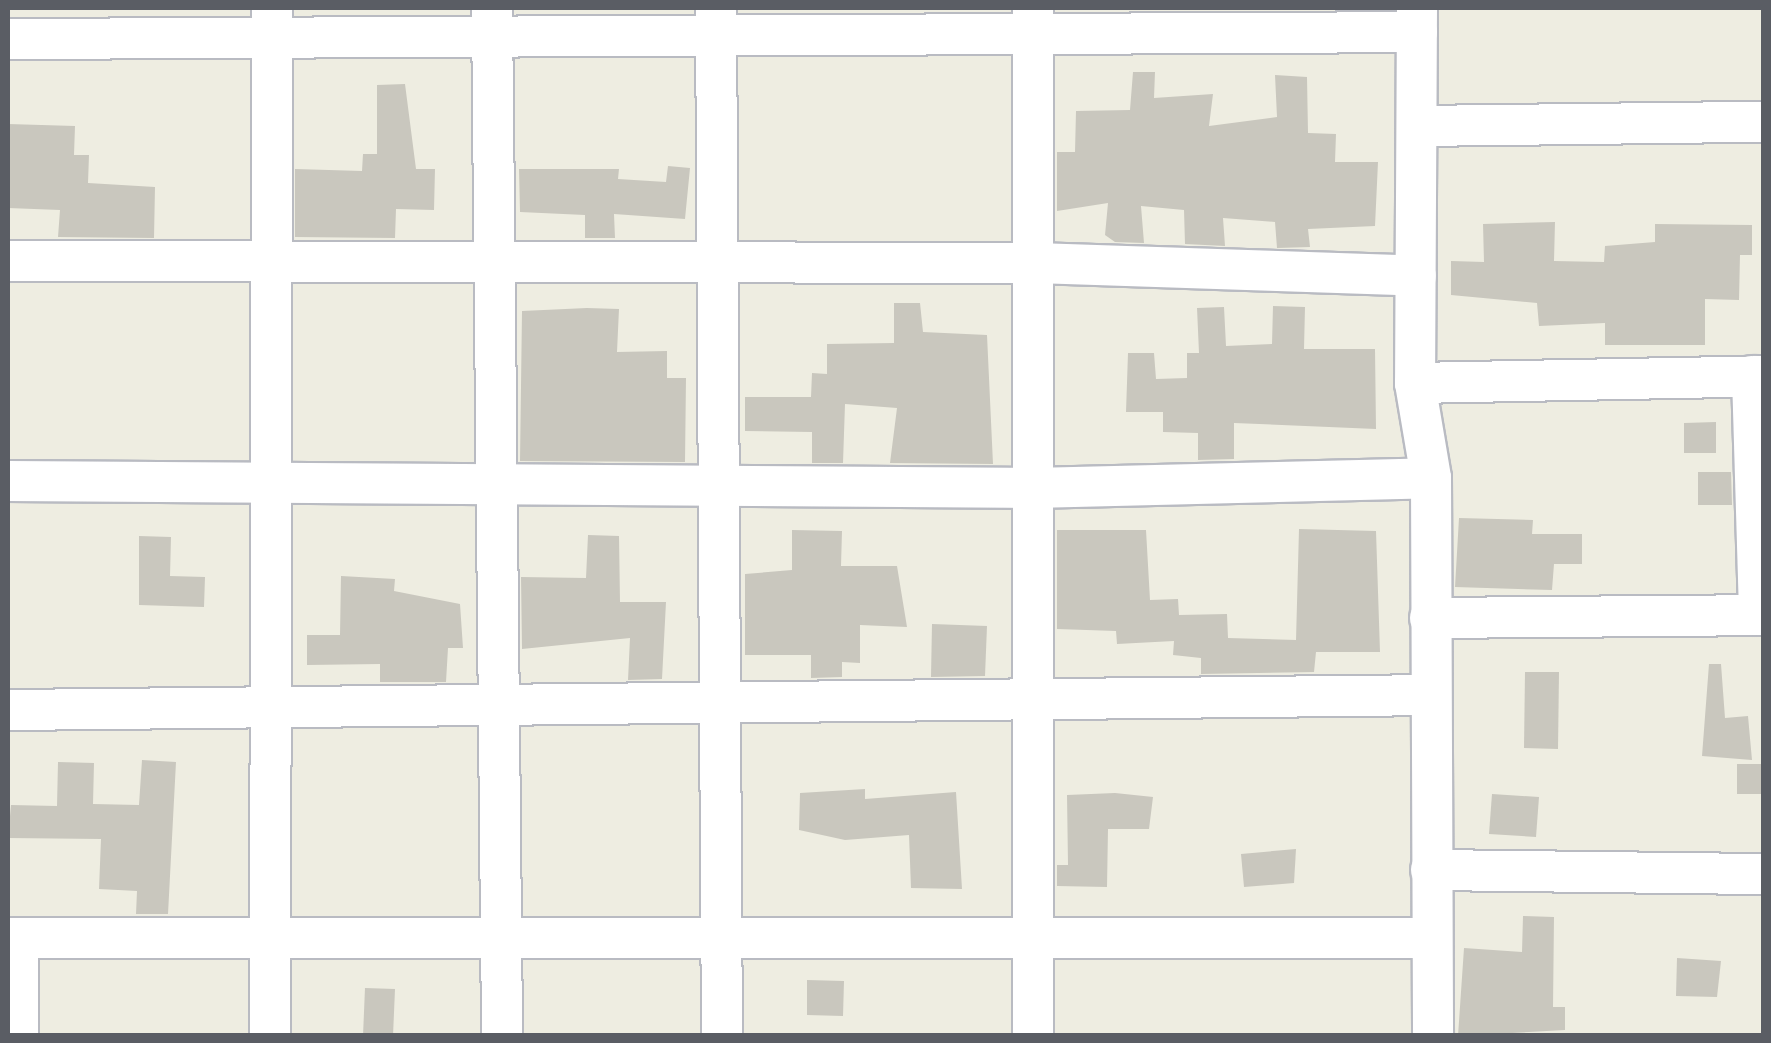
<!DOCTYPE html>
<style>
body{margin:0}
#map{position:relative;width:1771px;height:1043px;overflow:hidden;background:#eeede1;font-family:"Varela Round",sans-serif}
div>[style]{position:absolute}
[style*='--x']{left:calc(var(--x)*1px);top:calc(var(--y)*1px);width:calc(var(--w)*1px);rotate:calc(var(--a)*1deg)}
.building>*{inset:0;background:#c9c7be}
.roads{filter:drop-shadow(2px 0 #b9bbc2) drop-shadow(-2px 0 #b9bbc2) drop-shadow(0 2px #b9bbc2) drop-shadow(0 -2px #b9bbc2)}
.minor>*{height:40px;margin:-20px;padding:0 20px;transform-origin:20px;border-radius:20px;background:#fff}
span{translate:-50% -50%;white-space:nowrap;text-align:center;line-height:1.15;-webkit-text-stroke:8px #fff;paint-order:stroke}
.frame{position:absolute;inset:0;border:10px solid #5a5d64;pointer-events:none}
</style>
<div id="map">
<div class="building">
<i style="clip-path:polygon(1133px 72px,1155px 72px,1154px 98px,1213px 94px,1209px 126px,1277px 117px,1275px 75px,1307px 77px,1308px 133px,1336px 134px,1335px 162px,1378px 162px,1375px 226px,1308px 229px,1310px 247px,1277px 248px,1275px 222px,1223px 218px,1225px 246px,1185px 244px,1184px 210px,1141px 206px,1144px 243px,1115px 242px,1105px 235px,1108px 203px,1057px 211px,1057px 152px,1075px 152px,1076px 111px,1130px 110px)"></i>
<i style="clip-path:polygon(405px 84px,416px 169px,435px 169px,434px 210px,396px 209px,395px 238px,295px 237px,295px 169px,362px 171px,363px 154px,377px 154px,377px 85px)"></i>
<i style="clip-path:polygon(8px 124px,75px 126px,74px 155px,89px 155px,88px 183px,155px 187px,154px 238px,58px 237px,60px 210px,8px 208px)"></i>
<i style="clip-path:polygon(668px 166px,690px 168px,685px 219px,614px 214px,615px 238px,585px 238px,585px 215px,520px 212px,519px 169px,619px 169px,618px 179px,666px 182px)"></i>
<i style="clip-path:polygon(1555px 222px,1554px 261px,1604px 262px,1605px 246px,1655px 242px,1655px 224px,1752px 225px,1752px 255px,1740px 255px,1739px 300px,1705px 299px,1705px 345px,1605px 345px,1605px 323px,1539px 326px,1537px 303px,1451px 295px,1451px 261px,1484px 262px,1483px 224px)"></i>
<i style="clip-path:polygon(894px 303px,920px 303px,923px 332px,987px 335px,993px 464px,890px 463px,897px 408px,845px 404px,843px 463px,812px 463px,812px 432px,745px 431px,745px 397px,811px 397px,812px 373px,827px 374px,827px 344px,894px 343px)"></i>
<i style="clip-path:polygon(1273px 306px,1305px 307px,1304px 349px,1375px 349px,1376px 429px,1234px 423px,1234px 459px,1198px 460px,1198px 433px,1163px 432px,1163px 412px,1126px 412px,1128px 353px,1154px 353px,1156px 379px,1187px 378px,1187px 353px,1199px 353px,1197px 308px,1224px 307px,1226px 346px,1272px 344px)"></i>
<i style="clip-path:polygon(587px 308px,619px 309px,617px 352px,667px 351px,667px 378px,686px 378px,685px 462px,520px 461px,522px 311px)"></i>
<i style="clip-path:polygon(1716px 422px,1716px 453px,1684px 453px,1684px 423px)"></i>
<i style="clip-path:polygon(1698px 472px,1731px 472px,1732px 505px,1698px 505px)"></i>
<i style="clip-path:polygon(1459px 518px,1533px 520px,1532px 534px,1582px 534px,1582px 564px,1554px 564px,1552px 590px,1455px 587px)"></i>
<i style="clip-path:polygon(1299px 529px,1376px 531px,1380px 652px,1316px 652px,1314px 672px,1201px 674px,1201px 658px,1173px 655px,1174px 641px,1117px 644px,1116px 631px,1057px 629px,1057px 530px,1146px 530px,1150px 600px,1178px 599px,1179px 615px,1227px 614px,1228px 638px,1296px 640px)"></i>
<i style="clip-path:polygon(792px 530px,842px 531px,841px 566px,897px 566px,907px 627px,860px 625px,860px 663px,842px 662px,842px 677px,811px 678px,811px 655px,745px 655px,745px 574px,792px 570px)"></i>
<i style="clip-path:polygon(588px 535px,619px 536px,620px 602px,666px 602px,662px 679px,628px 680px,630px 638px,522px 649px,521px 577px,586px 578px)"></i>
<i style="clip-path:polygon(139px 536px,171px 537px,170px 576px,205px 577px,204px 607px,139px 605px)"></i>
<i style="clip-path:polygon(341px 576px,395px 579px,394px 591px,460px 604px,463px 648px,448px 648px,446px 682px,380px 682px,380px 664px,307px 665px,307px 635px,340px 635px)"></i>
<i style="clip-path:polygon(932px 624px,987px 626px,985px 676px,931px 677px)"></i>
<i style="clip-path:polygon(1709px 664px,1721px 664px,1725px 718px,1748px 716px,1752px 760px,1702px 756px)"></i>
<i style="clip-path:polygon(1525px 672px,1559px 672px,1558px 749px,1524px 748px)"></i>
<i style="clip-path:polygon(142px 760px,176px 762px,168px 914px,136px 914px,137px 891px,99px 889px,101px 839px,8px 838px,11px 805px,57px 806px,58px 762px,94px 763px,93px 804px,139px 805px)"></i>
<i style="clip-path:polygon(1737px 764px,1764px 764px,1764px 794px,1737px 794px)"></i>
<i style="clip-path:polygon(865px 789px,865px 799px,956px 792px,962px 889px,911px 888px,909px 835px,845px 840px,799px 830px,800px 793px)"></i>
<i style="clip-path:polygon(1115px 793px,1153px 797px,1149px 829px,1108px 829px,1107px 887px,1057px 886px,1057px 865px,1068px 865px,1067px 795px)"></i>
<i style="clip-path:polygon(1492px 794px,1539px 797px,1536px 837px,1489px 834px)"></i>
<i style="clip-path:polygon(1296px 849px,1294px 883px,1244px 887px,1241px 854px)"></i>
<i style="clip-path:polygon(1523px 916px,1554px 917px,1553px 1007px,1565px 1007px,1565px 1030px,1458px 1036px,1464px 948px,1522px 952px)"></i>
<i style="clip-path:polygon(1677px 958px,1721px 961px,1717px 997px,1676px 996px)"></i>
<i style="clip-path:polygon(807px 980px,844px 981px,843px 1016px,807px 1015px)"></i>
<i style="clip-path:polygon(365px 988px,395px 989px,393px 1036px,363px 1036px)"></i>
</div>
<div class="roads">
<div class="minor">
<i style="--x:492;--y:8;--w:1028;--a:89.44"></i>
<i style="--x:716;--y:8;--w:1028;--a:89.67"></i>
<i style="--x:1033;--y:8;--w:1028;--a:90"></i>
<i style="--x:1417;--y:8;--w:375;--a:90.3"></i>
<i style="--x:1415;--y:383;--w:96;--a:80.4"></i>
<i style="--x:1431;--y:478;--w:558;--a:89.79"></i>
<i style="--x:8;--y:39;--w:1409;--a:-0.28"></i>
<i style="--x:1417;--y:126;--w:347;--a:-0.7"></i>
<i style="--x:8;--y:261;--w:1025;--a:0.11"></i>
<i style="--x:1033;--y:263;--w:383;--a:1.9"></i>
<i style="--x:1752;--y:376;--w:239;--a:88.3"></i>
<i style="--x:1415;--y:383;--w:349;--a:-1.1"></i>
<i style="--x:8;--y:481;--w:1025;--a:0.39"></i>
<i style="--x:1033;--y:488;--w:398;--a:-1.4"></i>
<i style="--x:1430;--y:618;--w:334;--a:-0.5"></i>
<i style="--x:8;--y:710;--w:1422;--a:-0.6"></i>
<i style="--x:1431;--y:870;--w:333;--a:0.7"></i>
<i style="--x:8;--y:938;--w:1424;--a:0"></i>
<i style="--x:18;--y:938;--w:98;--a:90"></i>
<i style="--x:270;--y:1036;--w:1028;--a:-89.89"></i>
</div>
</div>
<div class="frame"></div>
</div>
